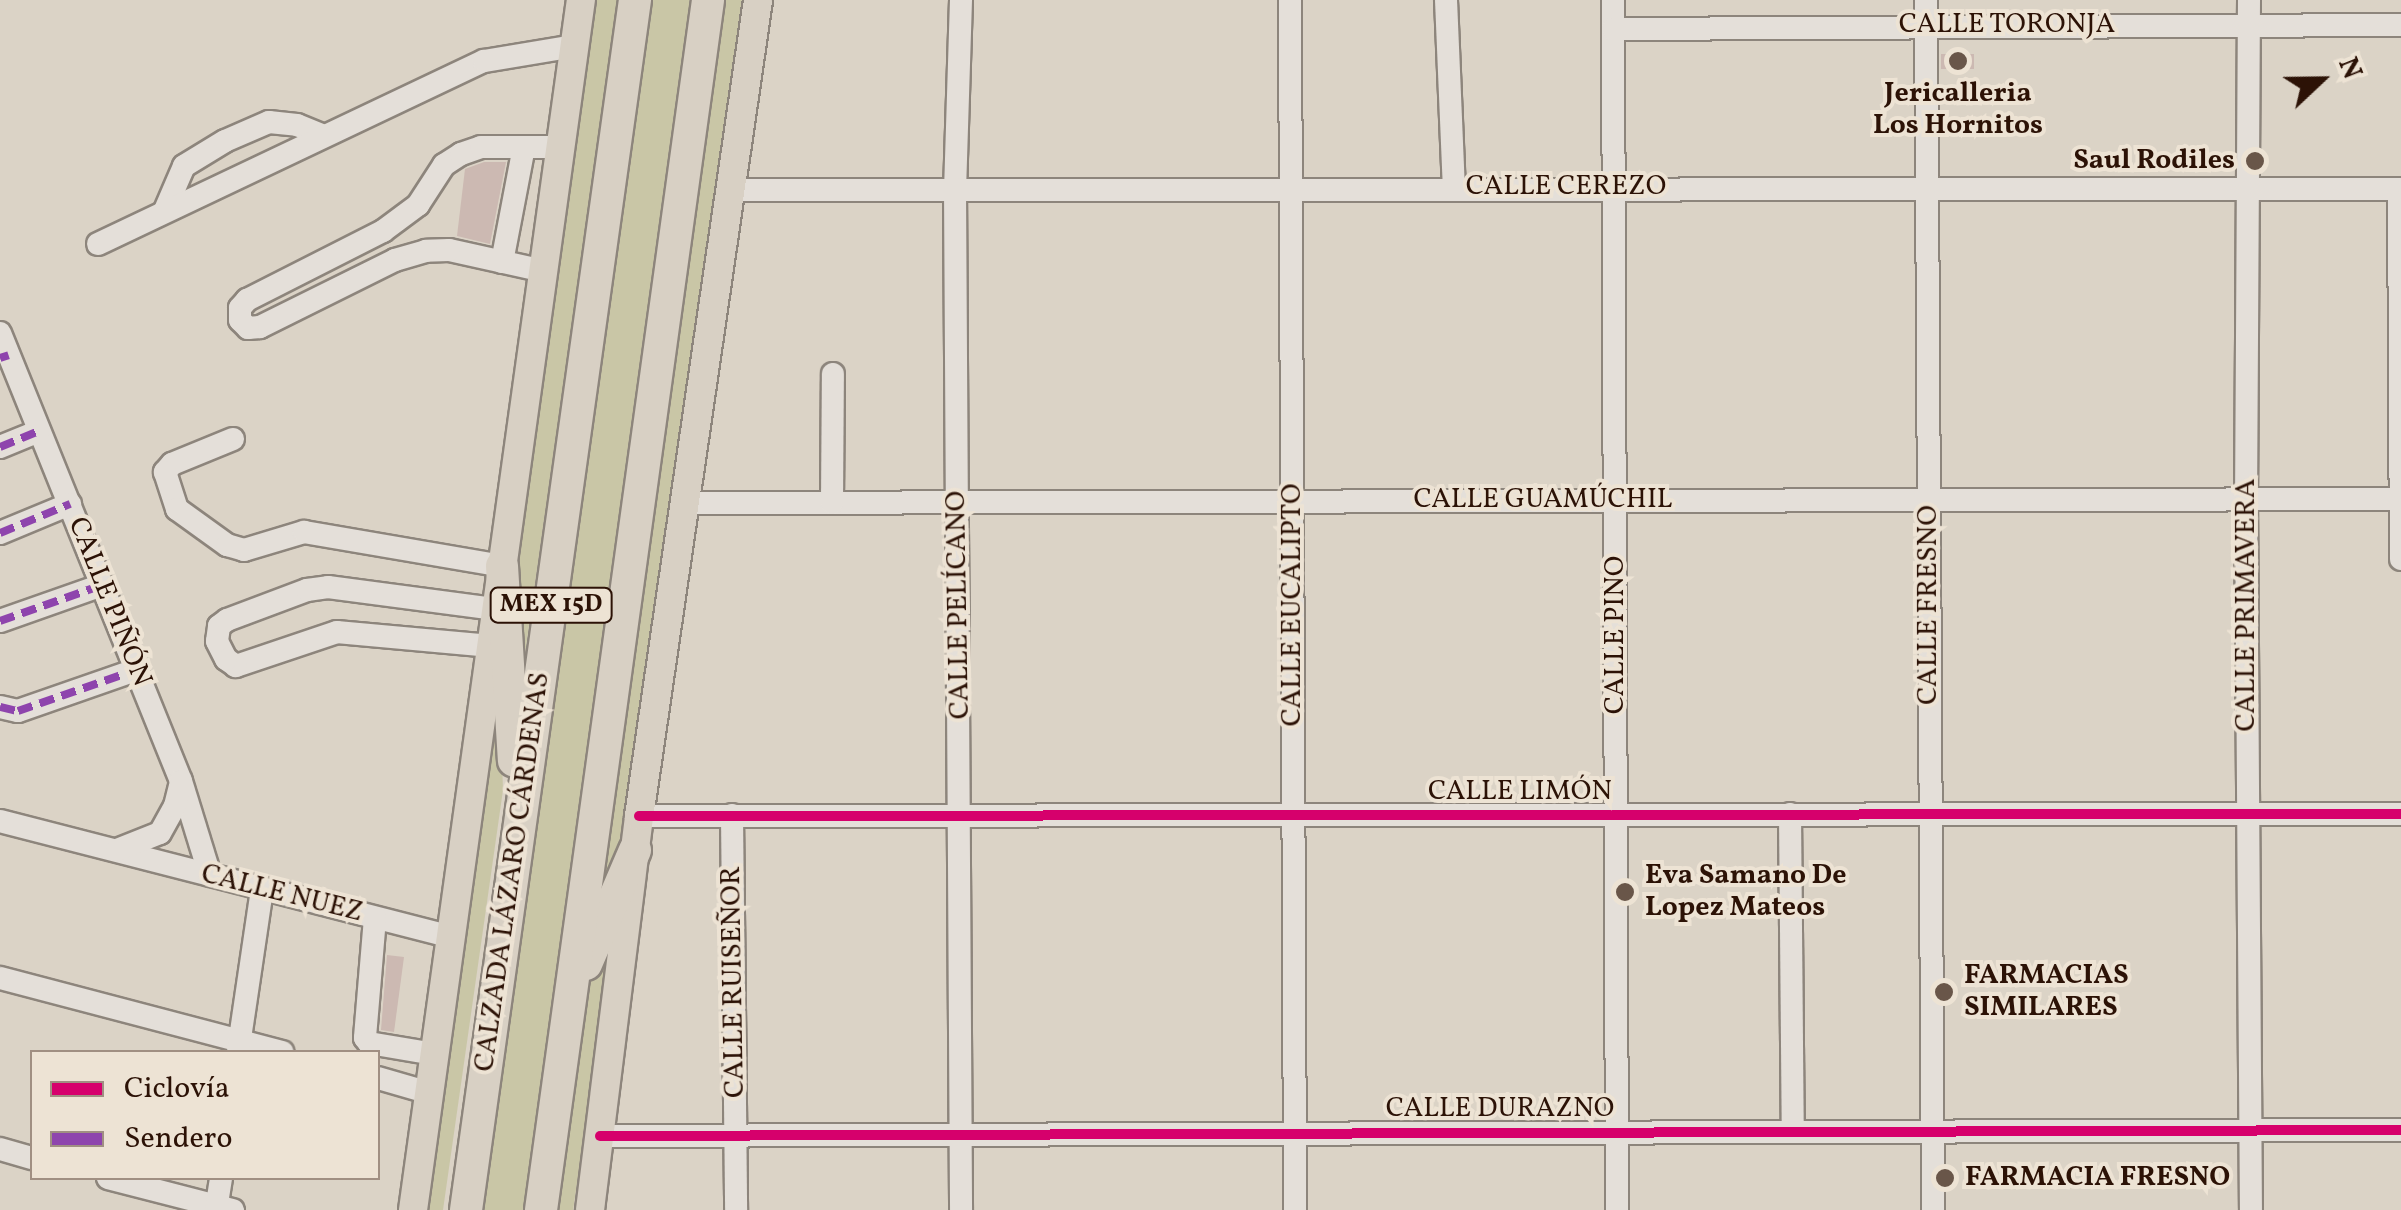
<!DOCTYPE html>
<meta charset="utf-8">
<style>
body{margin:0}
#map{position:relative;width:2401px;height:1210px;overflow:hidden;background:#dbd3c6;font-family:Vollkorn,serif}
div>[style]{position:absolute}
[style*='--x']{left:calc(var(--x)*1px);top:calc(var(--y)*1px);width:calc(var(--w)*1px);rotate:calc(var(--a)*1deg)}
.green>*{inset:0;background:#c9c6a6}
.building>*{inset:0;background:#ccb9b2}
.roads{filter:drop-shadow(2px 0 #8d857c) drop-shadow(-2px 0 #8d857c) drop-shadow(0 2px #8d857c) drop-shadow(0 -2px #8d857c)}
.minor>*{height:22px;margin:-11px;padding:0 11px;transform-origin:11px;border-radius:11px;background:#e4dfd9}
.major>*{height:28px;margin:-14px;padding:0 14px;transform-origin:14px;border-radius:14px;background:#d8d0c4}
.highway>*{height:32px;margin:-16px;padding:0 16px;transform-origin:16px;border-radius:16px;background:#d8d0c4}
.quiet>*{height:8px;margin-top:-4px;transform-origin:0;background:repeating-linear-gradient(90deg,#8e44ad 0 15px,transparent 0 23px)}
.cycleway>*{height:10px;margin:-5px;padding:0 5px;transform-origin:5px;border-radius:5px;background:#d6006c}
.dots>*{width:28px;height:28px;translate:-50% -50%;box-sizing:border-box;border:5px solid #ede3d4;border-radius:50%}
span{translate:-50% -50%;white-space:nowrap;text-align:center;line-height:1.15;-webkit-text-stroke:8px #ede3d4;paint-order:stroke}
.shield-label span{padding:2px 8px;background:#ede3d4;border:2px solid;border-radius:8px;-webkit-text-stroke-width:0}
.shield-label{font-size:25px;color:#2c1206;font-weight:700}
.street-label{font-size:28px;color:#2c1206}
.poi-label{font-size:28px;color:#2c1206;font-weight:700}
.right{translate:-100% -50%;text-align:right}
.left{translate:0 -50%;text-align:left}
.legend{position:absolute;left:30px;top:1050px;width:350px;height:130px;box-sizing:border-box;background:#ede3d4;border:2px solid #a08f82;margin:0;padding:12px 18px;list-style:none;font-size:30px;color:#2c1206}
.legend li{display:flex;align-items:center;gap:20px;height:50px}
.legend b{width:50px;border:2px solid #a08f82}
.north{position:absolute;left:2271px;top:30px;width:100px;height:100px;-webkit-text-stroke:8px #ede3d4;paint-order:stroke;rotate:68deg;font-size:28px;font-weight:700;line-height:40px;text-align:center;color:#2c1206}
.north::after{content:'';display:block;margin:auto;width:35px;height:45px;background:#2c1206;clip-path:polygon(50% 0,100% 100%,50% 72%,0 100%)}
</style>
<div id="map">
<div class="green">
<i style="clip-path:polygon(590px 0,618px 0,516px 717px,511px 564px)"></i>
<i style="clip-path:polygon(650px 0,690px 0,523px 1210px,479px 1210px)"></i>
<i style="clip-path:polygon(715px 0,742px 0,625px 844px,583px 936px)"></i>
<i style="clip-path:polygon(498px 649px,503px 790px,443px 1210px,422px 1210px)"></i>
<i style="clip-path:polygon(618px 915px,573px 1210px,548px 1210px,573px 1012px)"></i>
</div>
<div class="building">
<i style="clip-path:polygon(1941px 54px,1974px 54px,1974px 69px,1941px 69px)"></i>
<i style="clip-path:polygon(484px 162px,506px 162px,490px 244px,457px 236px,465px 169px)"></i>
<i style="clip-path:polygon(387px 955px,404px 957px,394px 1032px,381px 1030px)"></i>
</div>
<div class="roads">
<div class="minor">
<i style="--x:961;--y:0;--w:189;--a:91.8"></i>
<i style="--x:955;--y:189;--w:1021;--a:89.66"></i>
<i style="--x:1290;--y:0;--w:1210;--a:89.76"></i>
<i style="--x:1446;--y:0;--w:187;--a:87.6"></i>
<i style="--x:1613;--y:0;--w:1210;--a:89.81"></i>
<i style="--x:1926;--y:0;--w:1210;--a:89.67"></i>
<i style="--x:2249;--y:0;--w:500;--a:90.34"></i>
<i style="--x:2246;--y:500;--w:710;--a:89.6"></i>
<i style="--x:1613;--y:29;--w:788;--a:-0.29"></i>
<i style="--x:2399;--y:189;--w:370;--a:89.7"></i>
<i style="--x:730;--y:190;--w:1671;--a:-0.03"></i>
<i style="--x:165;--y:210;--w:48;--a:-66.6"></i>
<i style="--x:184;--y:166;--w:48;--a:-31.4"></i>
<i style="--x:225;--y:141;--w:48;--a:-23.4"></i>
<i style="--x:269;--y:122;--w:28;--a:6"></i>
<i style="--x:297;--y:125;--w:29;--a:22"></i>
<i style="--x:98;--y:244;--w:427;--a:-25.4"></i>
<i style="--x:484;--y:61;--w:92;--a:-9.4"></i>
<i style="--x:502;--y:262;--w:117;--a:-79.2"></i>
<i style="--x:544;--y:271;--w:97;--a:-167.5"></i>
<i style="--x:449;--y:250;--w:23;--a:178"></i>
<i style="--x:426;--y:251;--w:32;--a:164"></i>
<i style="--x:395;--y:260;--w:151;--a:153.6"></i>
<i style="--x:260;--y:327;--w:12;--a:175"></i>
<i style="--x:248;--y:328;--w:11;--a:-135"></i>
<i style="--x:240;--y:320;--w:12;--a:-90"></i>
<i style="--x:240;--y:308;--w:11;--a:-49"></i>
<i style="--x:247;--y:300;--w:153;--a:-26.9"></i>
<i style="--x:383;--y:231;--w:44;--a:-36.6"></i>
<i style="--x:418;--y:205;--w:48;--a:-57"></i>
<i style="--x:444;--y:165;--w:20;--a:-33"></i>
<i style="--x:461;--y:154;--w:21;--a:-19"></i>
<i style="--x:481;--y:147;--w:80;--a:0"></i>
<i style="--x:0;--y:333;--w:483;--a:68"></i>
<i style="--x:181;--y:781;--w:98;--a:72.9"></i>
<i style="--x:233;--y:439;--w:66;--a:157.7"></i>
<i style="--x:172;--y:464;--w:11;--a:131"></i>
<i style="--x:165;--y:472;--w:39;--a:72"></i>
<i style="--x:177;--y:509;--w:62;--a:35.8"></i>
<i style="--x:227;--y:545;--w:18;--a:16"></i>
<i style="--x:244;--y:550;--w:63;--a:-16.7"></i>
<i style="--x:304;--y:532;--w:201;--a:9.7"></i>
<i style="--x:0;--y:447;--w:42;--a:-22.3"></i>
<i style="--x:685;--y:503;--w:1716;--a:-0.13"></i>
<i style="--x:832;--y:503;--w:129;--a:-89.6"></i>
<i style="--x:0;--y:533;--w:76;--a:-22.5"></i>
<i style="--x:0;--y:621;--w:108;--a:-19.4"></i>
<i style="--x:491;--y:646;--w:155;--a:-174.8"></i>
<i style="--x:337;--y:632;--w:107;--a:161.4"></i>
<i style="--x:236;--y:666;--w:12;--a:-145"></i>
<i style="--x:226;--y:659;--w:20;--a:-117"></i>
<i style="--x:217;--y:641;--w:15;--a:-82"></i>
<i style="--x:219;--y:626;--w:10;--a:-37"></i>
<i style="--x:227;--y:620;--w:85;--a:-20.6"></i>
<i style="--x:307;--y:590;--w:21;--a:-8"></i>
<i style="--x:328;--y:587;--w:169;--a:7.5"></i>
<i style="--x:0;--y:707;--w:18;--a:13"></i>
<i style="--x:18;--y:711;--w:125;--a:-19.2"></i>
<i style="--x:1790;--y:814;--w:317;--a:89.5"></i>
<i style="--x:732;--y:815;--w:395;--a:89.4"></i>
<i style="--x:639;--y:816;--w:1762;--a:-0.07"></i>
<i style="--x:0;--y:821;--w:466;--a:14.4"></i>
<i style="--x:117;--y:850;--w:46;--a:-21.6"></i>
<i style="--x:160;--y:833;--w:31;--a:-61"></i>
<i style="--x:175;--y:806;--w:25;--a:-76"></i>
<i style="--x:375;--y:918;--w:120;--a:94.8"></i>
<i style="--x:365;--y:1038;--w:6;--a:51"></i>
<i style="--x:369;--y:1043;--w:67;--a:9.5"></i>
<i style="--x:0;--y:978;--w:292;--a:14.7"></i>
<i style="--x:238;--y:1052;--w:165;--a:-81.6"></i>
<i style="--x:378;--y:1078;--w:54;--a:16.1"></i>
<i style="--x:600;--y:1136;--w:1801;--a:-0.19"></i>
<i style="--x:0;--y:1149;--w:33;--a:16"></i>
<i style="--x:108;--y:1178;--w:129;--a:14.4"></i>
<i style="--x:216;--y:1210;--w:32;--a:-81"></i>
</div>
<div class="major">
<i style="--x:413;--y:1210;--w:1222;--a:-82.1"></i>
<i style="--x:590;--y:1210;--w:397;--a:-82.9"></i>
<i style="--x:639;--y:816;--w:825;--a:-81.7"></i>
</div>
<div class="highway">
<i style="--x:502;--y:566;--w:195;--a:86.5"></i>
<i style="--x:586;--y:964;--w:124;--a:-66.7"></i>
<i style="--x:466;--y:1210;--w:1222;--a:-82.05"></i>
<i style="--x:541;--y:1210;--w:1221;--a:-82.14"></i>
</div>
</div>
<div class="quiet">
<i style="--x:0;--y:358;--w:9;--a:-18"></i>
<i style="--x:0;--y:447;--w:42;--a:-22.3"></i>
<i style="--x:0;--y:533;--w:76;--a:-22.5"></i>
<i style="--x:0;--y:621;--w:108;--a:-19.4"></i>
<i style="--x:0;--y:707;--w:18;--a:13"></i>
<i style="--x:18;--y:711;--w:125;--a:-19.2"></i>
</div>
<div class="cycleway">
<i style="--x:639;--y:816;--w:1762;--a:-0.07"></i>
<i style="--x:600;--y:1136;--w:1801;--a:-0.19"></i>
</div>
<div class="dots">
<i style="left:1958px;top:61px;background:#695649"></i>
<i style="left:2255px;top:161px;background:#695649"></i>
<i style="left:1625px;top:892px;background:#695649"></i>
<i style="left:1944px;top:992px;background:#695649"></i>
<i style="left:1945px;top:1178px;background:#695649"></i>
</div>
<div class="shield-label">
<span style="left:551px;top:605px">MEX 15D</span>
</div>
<div class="street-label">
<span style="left:2007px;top:25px">CALLE TORONJA</span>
<span style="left:1566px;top:187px">CALLE CEREZO</span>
<span style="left:1543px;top:500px">CALLE GUAMÚCHIL</span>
<span style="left:109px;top:602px;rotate:68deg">CALLE PIÑÓN</span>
<span style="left:959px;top:605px;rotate:-91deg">CALLE PELÍCANO</span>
<span style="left:1293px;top:605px;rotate:-90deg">CALLE EUCALIPTO</span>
<span style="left:1929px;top:605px;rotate:-90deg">CALLE FRESNO</span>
<span style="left:2247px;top:605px;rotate:-90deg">CALLE PRIMAVERA</span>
<span style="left:1616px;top:635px;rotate:-90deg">CALLE PINO</span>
<span style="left:1520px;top:792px">CALLE LIMÓN</span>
<span style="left:513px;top:872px;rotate:-82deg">CALZADA LÁZARO CÁRDENAS</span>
<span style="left:282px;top:894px;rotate:14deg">CALLE NUEZ</span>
<span style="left:734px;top:982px;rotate:-91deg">CALLE RUISEÑOR</span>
<span style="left:1500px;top:1109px">CALLE DURAZNO</span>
</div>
<div class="poi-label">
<span style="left:1958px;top:110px">Jericalleria<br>Los Hornitos</span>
<span class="right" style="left:2235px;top:161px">Saul Rodiles</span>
<span class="left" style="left:1645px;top:892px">Eva Samano De<br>Lopez Mateos</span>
<span class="left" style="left:1964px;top:992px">FARMACIAS<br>SIMILARES</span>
<span class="left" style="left:1965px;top:1178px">FARMACIA FRESNO</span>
</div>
<ul class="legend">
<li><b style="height:12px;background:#d6006c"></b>Ciclovía</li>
<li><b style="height:12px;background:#8e44ad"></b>Sendero</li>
</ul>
<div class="north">N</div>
</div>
